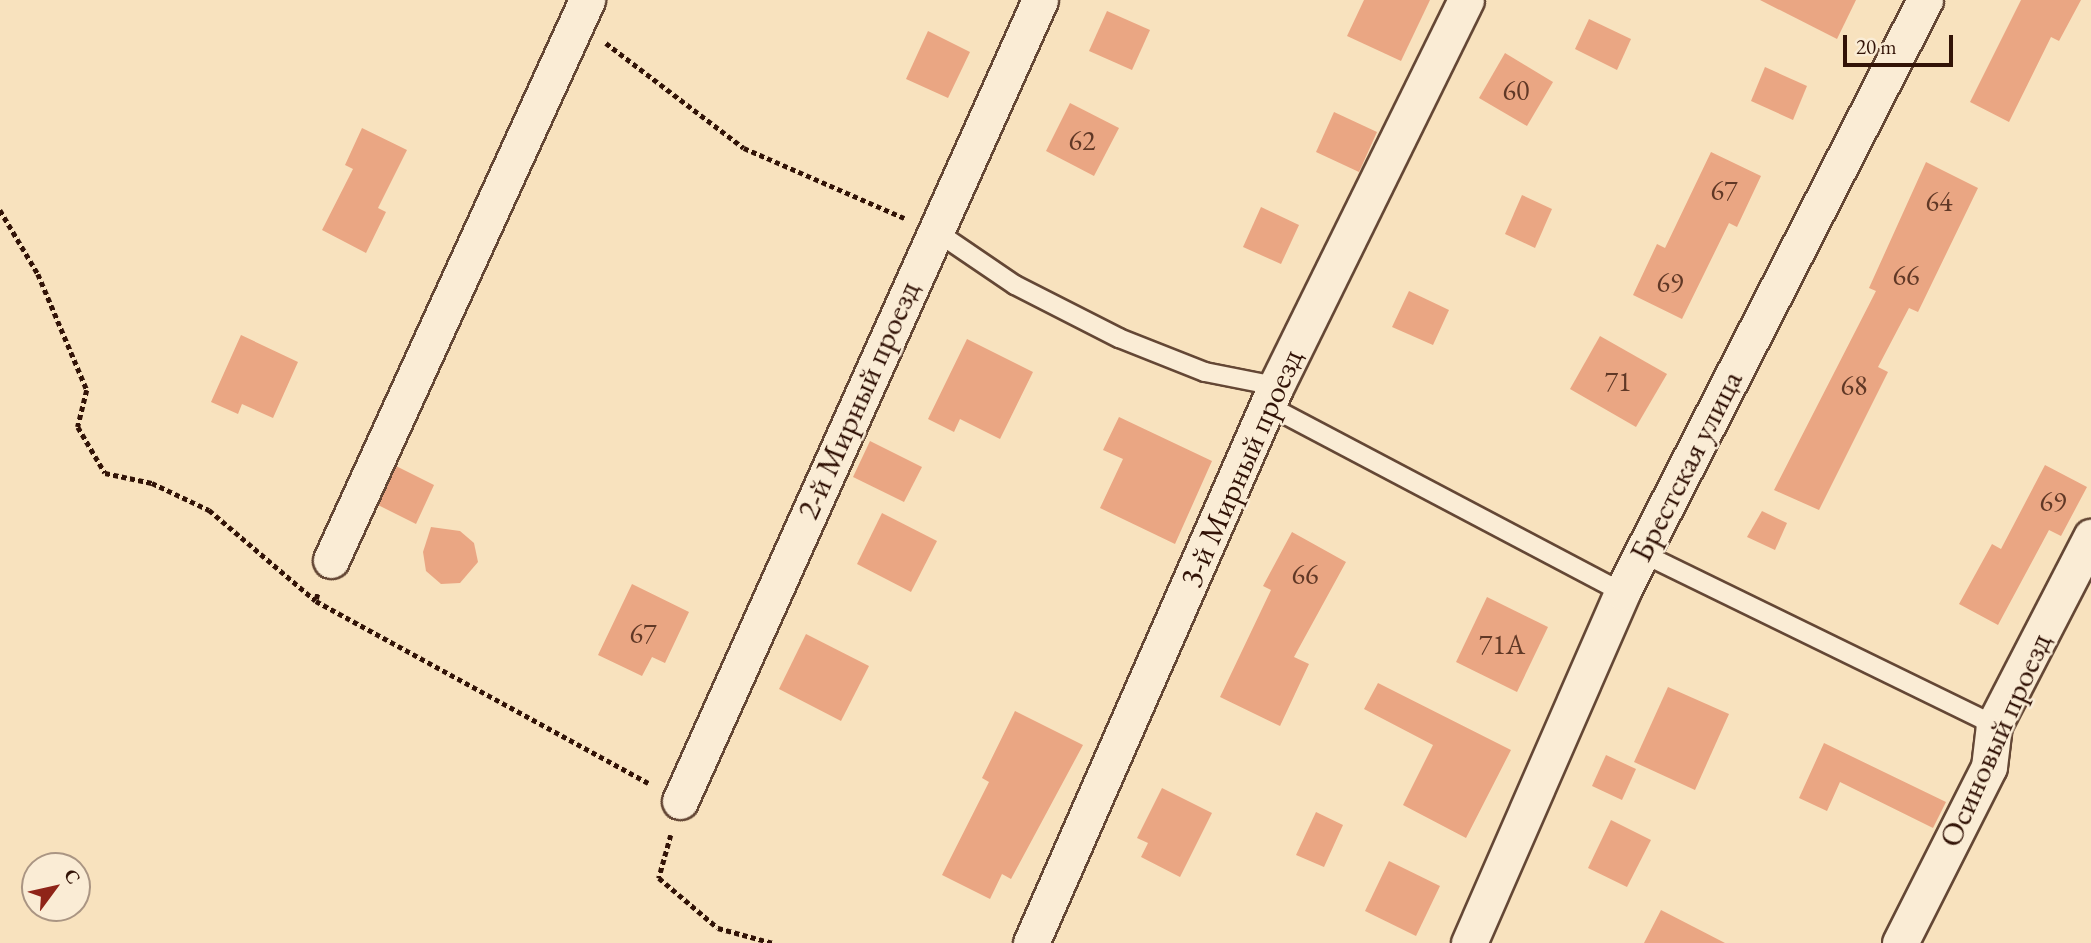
<!DOCTYPE html>
<meta charset="utf-8">
<style>
body{margin:0}
#map{position:relative;width:2091px;height:943px;overflow:hidden;background:#f8e2be;font-family:"EB Garamond",serif}
div>[style]{position:absolute}
[style*='--x']{left:calc(var(--x)*1px);top:calc(var(--y)*1px);width:calc(var(--w)*1px);rotate:calc(var(--a)*1deg)}
.building>*{inset:0;background:#eaa683}
.path>*{height:4.5px;margin-top:-2.25px;transform-origin:0;background:repeating-linear-gradient(90deg,#321307 0 5px,transparent 0 8.5px)}
.roads{filter:drop-shadow(2px 0 #644735) drop-shadow(-2px 0 #644735) drop-shadow(0 2px #644735) drop-shadow(0 -2px #644735)}
.lane>*{height:18px;margin:-9px;padding:0 9px;transform-origin:9px;border-radius:9px;background:#faecd5}
.street>*{height:35px;margin:-17.5px;padding:0 17.5px;transform-origin:17.5px;border-radius:17.5px;background:#faecd5}
span{translate:-50% -50%;white-space:nowrap;text-align:center;line-height:1.15;-webkit-text-stroke:5px #faecd5;paint-order:stroke}
.number-label{font-size:28px;color:#603826}
.number-label span{-webkit-text-stroke-width:0}
.street-label{font-size:32px;color:#321307}
.north{position:absolute;left:21px;top:852px;width:70px;height:70px;box-sizing:border-box;background:#faecd5;border:2px solid #aa9583;border-radius:50%;rotate:57deg;font-size:19px;font-weight:700;line-height:28px;text-align:center;color:#321307}
.north::after{content:'';display:block;margin:auto;width:24px;height:32px;background:#8f2418;clip-path:polygon(50% 0,100% 100%,50% 72%,0 100%)}
.scale{position:absolute;left:1843px;top:35px;width:110px;height:32px;box-sizing:border-box;border:4px solid #321307;border-top:0;padding-left:9px;font-size:21px;line-height:24px;white-space:nowrap;color:#321307;-webkit-text-stroke:5px #faecd5;paint-order:stroke}
</style>
<div id="map">
<div class="building">
<i style="clip-path:polygon(1364px 0,1430px 0,1401px 61px,1347px 36px)"></i>
<i style="clip-path:polygon(1760px 0,1856px 0,1837px 39px)"></i>
<i style="clip-path:polygon(2021px 0,2081px 0,2059px 41px,2051px 37px,2009px 122px,1970px 102px)"></i>
<i style="clip-path:polygon(1107px 11px,1150px 30px,1132px 70px,1089px 51px)"></i>
<i style="clip-path:polygon(1589px 19px,1631px 39px,1617px 70px,1575px 49px)"></i>
<i style="clip-path:polygon(928px 31px,970px 52px,948px 98px,906px 79px)"></i>
<i style="clip-path:polygon(1505px 53px,1553px 82px,1527px 126px,1479px 98px)"></i>
<i style="clip-path:polygon(1765px 67px,1807px 86px,1793px 120px,1751px 101px)"></i>
<i style="clip-path:polygon(1070px 103px,1119px 128px,1094px 176px,1046px 151px)"></i>
<i style="clip-path:polygon(1334px 112px,1377px 132px,1359px 172px,1316px 152px)"></i>
<i style="clip-path:polygon(362px 128px,407px 150px,378px 208px,386px 212px,366px 253px,322px 230px,353px 169px,345px 165px)"></i>
<i style="clip-path:polygon(1711px 152px,1761px 176px,1737px 227px,1729px 223px,1682px 319px,1633px 295px,1657px 244px,1665px 248px)"></i>
<i style="clip-path:polygon(1926px 162px,1978px 188px,1918px 312px,1909px 308px,1878px 367px,1888px 372px,1819px 510px,1774px 490px,1876px 291px,1869px 288px)"></i>
<i style="clip-path:polygon(1522px 195px,1552px 209px,1535px 248px,1505px 234px)"></i>
<i style="clip-path:polygon(1261px 207px,1299px 225px,1281px 264px,1243px 247px)"></i>
<i style="clip-path:polygon(1409px 291px,1449px 310px,1433px 345px,1392px 327px)"></i>
<i style="clip-path:polygon(241px 335px,298px 362px,273px 418px,242px 404px,238px 414px,211px 402px)"></i>
<i style="clip-path:polygon(1600px 336px,1667px 374px,1636px 427px,1570px 389px)"></i>
<i style="clip-path:polygon(967px 339px,1033px 372px,1000px 439px,960px 419px,954px 432px,928px 419px)"></i>
<i style="clip-path:polygon(1119px 417px,1212px 461px,1175px 544px,1100px 508px,1123px 459px,1103px 450px)"></i>
<i style="clip-path:polygon(870px 441px,922px 467px,904px 502px,853px 477px)"></i>
<i style="clip-path:polygon(2045px 465px,2087px 487px,2061px 536px,2049px 530px,1998px 625px,1959px 604px,1992px 544px,2001px 549px)"></i>
<i style="clip-path:polygon(396px 466px,434px 485px,416px 524px,378px 505px)"></i>
<i style="clip-path:polygon(1762px 511px,1787px 523px,1775px 550px,1747px 537px)"></i>
<i style="clip-path:polygon(882px 513px,937px 541px,911px 592px,857px 564px)"></i>
<i style="clip-path:polygon(431px 527px,460px 531px,474px 543px,478px 562px,460px 583px,441px 584px,426px 571px,423px 552px)"></i>
<i style="clip-path:polygon(1292px 532px,1346px 562px,1294px 657px,1309px 664px,1280px 726px,1220px 697px,1271px 590px,1263px 586px)"></i>
<i style="clip-path:polygon(632px 584px,689px 612px,665px 663px,652px 657px,642px 676px,598px 655px)"></i>
<i style="clip-path:polygon(1487px 597px,1548px 627px,1517px 692px,1456px 662px)"></i>
<i style="clip-path:polygon(806px 634px,869px 666px,841px 721px,779px 689px)"></i>
<i style="clip-path:polygon(1378px 683px,1511px 750px,1466px 838px,1403px 805px,1433px 745px,1364px 709px)"></i>
<i style="clip-path:polygon(1668px 687px,1729px 714px,1695px 790px,1634px 762px)"></i>
<i style="clip-path:polygon(1015px 711px,1083px 745px,1011px 879px,1002px 874px,990px 899px,942px 875px,989px 782px,982px 778px)"></i>
<i style="clip-path:polygon(1824px 743px,1946px 802px,1933px 828px,1840px 782px,1827px 811px,1799px 798px)"></i>
<i style="clip-path:polygon(1606px 755px,1636px 769px,1622px 800px,1592px 786px)"></i>
<i style="clip-path:polygon(1162px 788px,1212px 813px,1180px 877px,1141px 857px,1148px 843px,1137px 838px)"></i>
<i style="clip-path:polygon(1316px 812px,1343px 825px,1324px 867px,1296px 855px)"></i>
<i style="clip-path:polygon(1611px 820px,1651px 840px,1627px 887px,1588px 868px)"></i>
<i style="clip-path:polygon(1389px 861px,1440px 886px,1416px 936px,1365px 911px)"></i>
<i style="clip-path:polygon(1661px 910px,1725px 943px,1644px 943px)"></i>
</div>
<div class="path">
<i style="--x:606;--y:43;--w:173;--a:37.3"></i>
<i style="--x:744;--y:148;--w:175;--a:23.6"></i>
<i style="--x:0;--y:210;--w:74;--a:59.3"></i>
<i style="--x:38;--y:274;--w:126;--a:67.1"></i>
<i style="--x:87;--y:390;--w:38;--a:104"></i>
<i style="--x:78;--y:427;--w:53;--a:59.6"></i>
<i style="--x:105;--y:473;--w:48;--a:12"></i>
<i style="--x:152;--y:483;--w:63;--a:25.3"></i>
<i style="--x:209;--y:510;--w:140;--a:40.4"></i>
<i style="--x:318;--y:594;--w:7;--a:106"></i>
<i style="--x:316;--y:601;--w:379;--a:28.7"></i>
<i style="--x:671;--y:835;--w:45;--a:105.6"></i>
<i style="--x:659;--y:878;--w:77;--a:40.3"></i>
<i style="--x:718;--y:928;--w:57;--a:15.3"></i>
</div>
<div class="roads">
<div class="lane">
<i style="--x:934;--y:230;--w:98;--a:34.2"></i>
<i style="--x:1015;--y:285;--w:117;--a:27"></i>
<i style="--x:1119;--y:338;--w:92;--a:21.6"></i>
<i style="--x:1205;--y:372;--w:72;--a:11.2"></i>
<i style="--x:1267;--y:405;--w:401;--a:27.8"></i>
<i style="--x:1642;--y:553;--w:392;--a:26"></i>
</div>
<div class="street">
<i style="--x:331;--y:560;--w:616;--a:-65.43"></i>
<i style="--x:680;--y:801;--w:878;--a:-65.8"></i>
<i style="--x:1031;--y:943;--w:609;--a:-66.26"></i>
<i style="--x:1276;--y:386;--w:430;--a:-63.8"></i>
<i style="--x:1469;--y:943;--w:383;--a:-66.4"></i>
<i style="--x:1622;--y:592;--w:665;--a:-62.9"></i>
<i style="--x:1900;--y:943;--w:197;--a:-63.2"></i>
<i style="--x:1989;--y:767;--w:42;--a:-83.2"></i>
<i style="--x:1994;--y:725;--w:212;--a:-62.7"></i>
</div>
</div>
<div class="number-label">
<span style="left:1516px;top:90px">60</span>
<span style="left:1082px;top:140px">62</span>
<span style="left:1724px;top:190px">67</span>
<span style="left:1939px;top:201px">64</span>
<span style="left:1906px;top:275px">66</span>
<span style="left:1670px;top:282px">69</span>
<span style="left:1618px;top:381px">71</span>
<span style="left:1854px;top:385px">68</span>
<span style="left:2053px;top:501px">69</span>
<span style="left:1305px;top:574px">66</span>
<span style="left:643px;top:633px">67</span>
<span style="left:1502px;top:644px">71А</span>
</div>
<div class="street-label">
<span style="left:858px;top:400px;rotate:-66deg">2-й Мирный проезд</span>
<span style="left:1686px;top:466px;rotate:-63deg">Брестская улица</span>
<span style="left:1241px;top:468px;rotate:-66deg">3-й Мирный проезд</span>
<span style="left:1995px;top:740px;rotate:-66deg">Осиновый проезд</span>
</div>
<div class="north">С</div>
<div class="scale">20 m</div>
</div>
